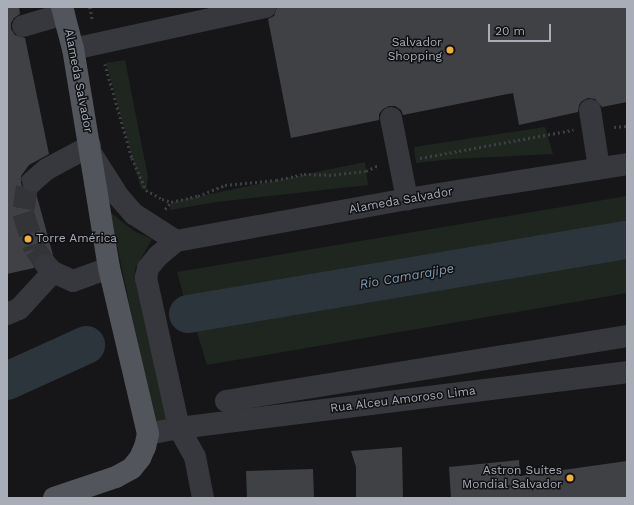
<!DOCTYPE html>
<meta charset="utf-8">
<style>
body{margin:0}
#map{position:relative;width:634px;height:505px;overflow:hidden;background:#161618;font-family:"Work Sans",sans-serif}
div>[style]{position:absolute}
[style*='--x']{left:calc(var(--x)*1px);top:calc(var(--y)*1px);width:calc(var(--w)*1px);rotate:calc(var(--a)*1deg)}
.green>*{inset:0;background:#1e261f}
.river>*{height:38px;margin:-19px;padding:0 19px;transform-origin:19px;border-radius:19px;background:#2c353c}
.building>*{inset:0;background:#404145}
.minor-tunnel>*{height:22px;margin-top:-11px;transform-origin:0;background:repeating-linear-gradient(90deg,#333438 0 22px,transparent 0 33px)}
.path>*{height:2.5px;margin-top:-1.25px;transform-origin:0;background:repeating-linear-gradient(90deg,#3d3f44 0 2px,transparent 0 5px)}
.minor>*{height:22px;margin:-11px;padding:0 11px;transform-origin:11px;border-radius:11px;background:#37383d}
.major>*{height:22px;margin:-11px;padding:0 11px;transform-origin:11px;border-radius:11px;background:#53555c}
.dots>*{width:11px;height:11px;translate:-50% -50%;box-sizing:border-box;border:2px solid #111113;border-radius:50%}
span{translate:-50% -50%;white-space:nowrap;text-align:center;line-height:1.15;-webkit-text-stroke:3px #111113;paint-order:stroke}
.poi-label{font-size:12px;color:#a8adb8}
.right{translate:-100% -50%;text-align:right}
.left{translate:0 -50%;text-align:left}
.street-label{font-size:12px;color:#a8adb8}
.water-label{font-size:13px;color:#7f9bb3;font-style:italic}
.frame{position:absolute;inset:0;border:8px solid #a8adb8;pointer-events:none}
.scale{position:absolute;left:488px;top:24px;width:63px;height:18px;box-sizing:border-box;border:2px solid #a8adb8;border-top:0;padding-left:5px;font-size:12px;line-height:14px;white-space:nowrap;color:#a8adb8;-webkit-text-stroke:3px #111113;paint-order:stroke}
</style>
<div id="map">
<div class="green">
<i style="clip-path:polygon(125px 60px,148px 177px,146px 190px,141px 189px,106px 63px)"></i>
<i style="clip-path:polygon(545px 127px,553px 154px,452px 159px,416px 163px,414px 147px)"></i>
<i style="clip-path:polygon(365px 162px,368px 185px,217px 202px,170px 210px,171px 202px)"></i>
<i style="clip-path:polygon(627px 196px,627px 226px,185px 301px,177px 272px)"></i>
<i style="clip-path:polygon(110px 212px,134px 231px,152px 239px,135px 269px,169px 421px,155px 425px)"></i>
<i style="clip-path:polygon(627px 254px,627px 293px,207px 365px,195px 326px)"></i>
</div>
<div class="river">
<i style="--x:188;--y:314;--w:445;--a:-9.6"></i>
<i style="--x:7;--y:381;--w:87;--a:-24.5"></i>
</div>
<div class="building">
<i style="clip-path:polygon(7px 7px,19px 7px,20px 14px,14px 18px,11px 23px,11px 29px,15px 35px,25px 38px,49px 154px,29px 165px,21px 176px,21px 183px,23px 189px,28px 193px,36px 193px,53px 255px,42px 253px,37px 256px,34px 262px,34px 268px,7px 274px)"></i>
<i style="clip-path:polygon(277px 7px,627px 7px,627px 102px,602px 107px,595px 99px,588px 98px,582px 101px,579px 105px,578px 112px,519px 125px,513px 93px,403px 115px,401px 110px,395px 106px,389px 106px,383px 109px,379px 114px,379px 120px,291px 138px,268px 19px,274px 16px)"></i>
<i style="clip-path:polygon(402px 447px,403px 498px,356px 498px,356px 467px,351px 451px)"></i>
<i style="clip-path:polygon(519px 460px,520px 476px,627px 461px,627px 498px,451px 498px,449px 467px)"></i>
<i style="clip-path:polygon(313px 469px,314px 498px,247px 498px,246px 471px)"></i>
</div>
<div class="minor-tunnel">
<i style="--x:33;--y:181;--w:8;--a:135"></i>
<i style="--x:27;--y:187;--w:26;--a:99"></i>
<i style="--x:23;--y:213;--w:38;--a:72"></i>
<i style="--x:35;--y:249;--w:19;--a:55"></i>
</div>
<div class="path">
<i style="--x:90;--y:7;--w:15;--a:79"></i>
<i style="--x:105;--y:64;--w:98;--a:74"></i>
<i style="--x:132;--y:158;--w:35;--a:66"></i>
<i style="--x:146;--y:190;--w:18;--a:29"></i>
<i style="--x:162;--y:199;--w:9;--a:18"></i>
<i style="--x:614;--y:127;--w:13;--a:-4"></i>
<i style="--x:420;--y:158;--w:156;--a:-10.4"></i>
<i style="--x:165;--y:209;--w:9;--a:-49"></i>
<i style="--x:171;--y:202;--w:28;--a:-13"></i>
<i style="--x:198;--y:196;--w:29;--a:-22"></i>
<i style="--x:225;--y:185;--w:51;--a:-5.6"></i>
<i style="--x:276;--y:180;--w:29;--a:-12"></i>
<i style="--x:304;--y:174;--w:25;--a:2"></i>
<i style="--x:329;--y:175;--w:37;--a:-6"></i>
<i style="--x:366;--y:171;--w:14;--a:-25"></i>
</div>
<div class="minor">
<i style="--x:23;--y:26;--w:43;--a:-16.3"></i>
<i style="--x:73;--y:49;--w:197;--a:-12.3"></i>
<i style="--x:590;--y:110;--w:59;--a:81.2"></i>
<i style="--x:391;--y:118;--w:83;--a:78.8"></i>
<i style="--x:92;--y:155;--w:50;--a:57.3"></i>
<i style="--x:119;--y:197;--w:23;--a:49"></i>
<i style="--x:134;--y:214;--w:50;--a:32.7"></i>
<i style="--x:33;--y:181;--w:18;--a:-41"></i>
<i style="--x:47;--y:169;--w:49;--a:-28.1"></i>
<i style="--x:46;--y:265;--w:10;--a:45"></i>
<i style="--x:53;--y:272;--w:22;--a:24"></i>
<i style="--x:73;--y:281;--w:38;--a:-20"></i>
<i style="--x:7;--y:314;--w:13;--a:-23"></i>
<i style="--x:19;--y:309;--w:50;--a:-47.4"></i>
<i style="--x:226;--y:401;--w:406;--a:-9.2"></i>
<i style="--x:148;--y:434;--w:32;--a:-11"></i>
<i style="--x:179;--y:428;--w:451;--a:-7.1"></i>
<i style="--x:203;--y:498;--w:42;--a:-101"></i>
<i style="--x:195;--y:457;--w:33;--a:-119"></i>
<i style="--x:179;--y:428;--w:154;--a:-102.4"></i>
<i style="--x:146;--y:278;--w:10;--a:-79"></i>
<i style="--x:148;--y:268;--w:16;--a:-50"></i>
<i style="--x:158;--y:256;--w:23;--a:-40"></i>
<i style="--x:176;--y:241;--w:235;--a:-10.3"></i>
<i style="--x:407;--y:199;--w:223;--a:-9"></i>
</div>
<div class="major">
<i style="--x:54;--y:498;--w:65;--a:-18.7"></i>
<i style="--x:116;--y:477;--w:18;--a:-29"></i>
<i style="--x:132;--y:468;--w:13;--a:-51"></i>
<i style="--x:140;--y:458;--w:12;--a:-66"></i>
<i style="--x:145;--y:447;--w:13;--a:-77"></i>
<i style="--x:148;--y:434;--w:171;--a:-103.2"></i>
<i style="--x:109;--y:268;--w:222;--a:-99.3"></i>
<i style="--x:73;--y:49;--w:43;--a:-104.7"></i>
</div>
<div class="dots">
<i style="left:450px;top:50px;background:#f2b134"></i>
<i style="left:28px;top:239px;background:#f2b134"></i>
<i style="left:570px;top:478px;background:#f2b134"></i>
</div>
<div class="poi-label">
<span class="right" style="left:442px;top:50px">Salvador<br>Shopping</span>
<span class="left" style="left:36px;top:239px">Torre América</span>
<span class="right" style="left:562px;top:478px">Astron Suítes<br>Mondial Salvador</span>
</div>
<div class="street-label">
<span style="left:78px;top:81px;rotate:79deg">Alameda Salvador</span>
<span style="left:401px;top:201px;rotate:-10deg">Alameda Salvador</span>
<span style="left:403px;top:400px;rotate:-7deg">Rua Alceu Amoroso Lima</span>
</div>
<div class="water-label">
<span style="left:407px;top:277px;rotate:-10deg">Rio Camarajipe</span>
</div>
<div class="frame"></div>
<div class="scale">20 m</div>
</div>
